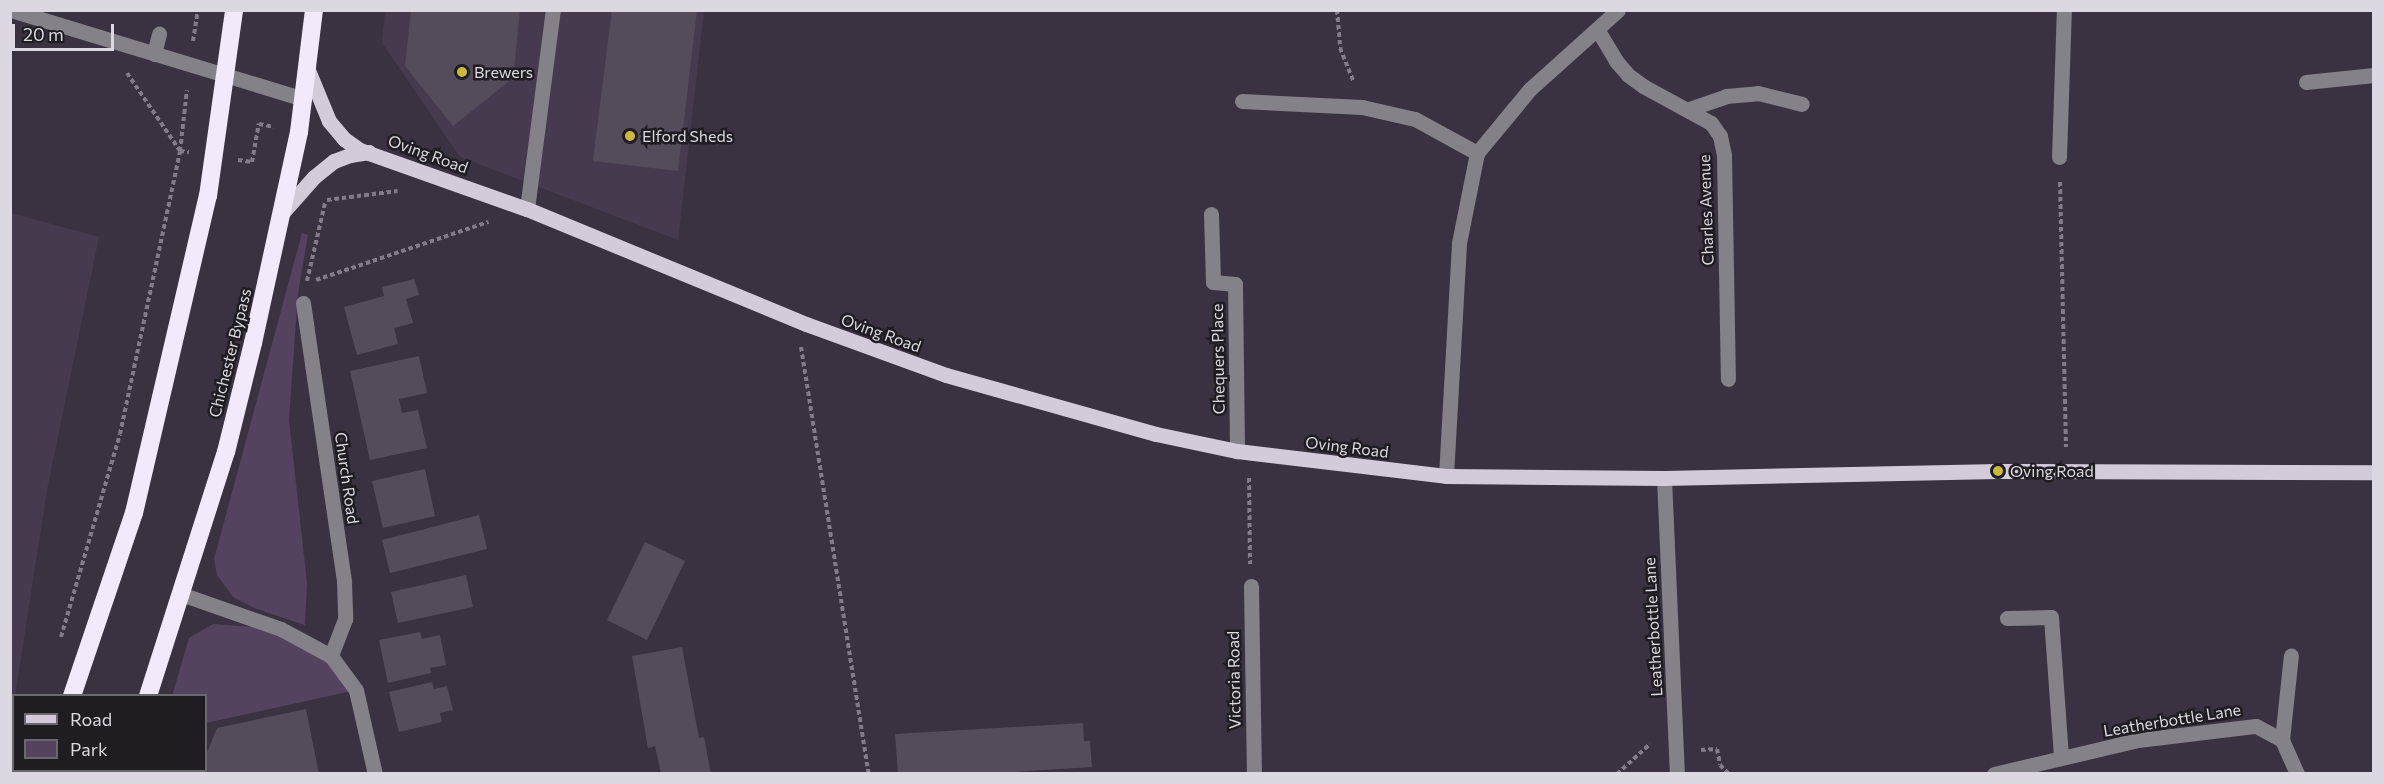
<!DOCTYPE html>
<style>
body{margin:0}
#map{position:relative;width:2384px;height:784px;overflow:hidden;background:#3a3240;font-family:Commissioner,sans-serif}
div>[style]{position:absolute}
[style*='--x']{left:calc(var(--x)*1px);top:calc(var(--y)*1px);width:calc(var(--w)*1px);rotate:calc(var(--a)*1deg)}
.built>*{inset:0;background:#463b4e}
.green>*{inset:0;background:#53435f}
.building>*{inset:0;background:#544c5b}
.path>*{height:4px;margin-top:-2px;transform-origin:0;background:repeating-linear-gradient(90deg,#837c88 0 4.5px,transparent 0 7.5px)}
.minor>*{height:15px;margin:-7.5px;padding:0 7.5px;transform-origin:7.5px;border-radius:7.5px;background:#858188}
.major>*{height:15px;margin:-7.5px;padding:0 7.5px;transform-origin:7.5px;border-radius:7.5px;background:#d3cbda}
.highway>*{height:18px;margin:-9px;padding:0 9px;transform-origin:9px;border-radius:9px;background:#f2e9fa}
.dots>*{width:16px;height:16px;translate:-50% -50%;box-sizing:border-box;border:3px solid #1f1c22;border-radius:50%}
span{translate:-50% -50%;white-space:nowrap;text-align:center;line-height:1.15;-webkit-text-stroke:5px #1f1c22;paint-order:stroke}
.poi-label{font-size:16px;color:#dcd7e0}
.left{translate:0 -50%;text-align:left}
.street-label{font-size:16px;color:#dcd7e0}
.frame{position:absolute;inset:0;border:12px solid #dcd7e0;pointer-events:none}
.legend{position:absolute;left:12px;top:694px;width:195px;height:78px;box-sizing:border-box;background:#1f1c22;border:2px solid #6b676e;margin:0;padding:8px 10px;list-style:none;font-size:18px;color:#dcd7e0}
.legend li{display:flex;align-items:center;gap:12px;height:30px}
.legend b{width:30px;border:2px solid #6b676e}
.scale{position:absolute;left:12px;top:24px;width:102px;height:27px;box-sizing:border-box;border:3px solid #dcd7e0;border-top:0;padding-left:8px;font-size:18px;line-height:21px;white-space:nowrap;color:#dcd7e0;-webkit-text-stroke:4px #1f1c22;paint-order:stroke}
</style>
<div id="map">
<div class="built">
<i style="clip-path:polygon(385px 11px,704px 11px,678px 240px,460px 157px,382px 43px)"></i>
<i style="clip-path:polygon(11px 213px,99px 237px,47px 490px,11px 722px)"></i>
</div>
<div class="green">
<i style="clip-path:polygon(302px 233px,308px 235px,298px 293px,289px 420px,307px 583px,305px 625px,254px 608px,233px 597px,217px 575px,214px 559px)"></i>
<i style="clip-path:polygon(213px 624px,281px 629px,331px 656px,356px 690px,206px 723px,206px 696px,172px 696px,189px 638px)"></i>
</div>
<div class="building">
<i style="clip-path:polygon(411px 10px,520px 10px,513px 78px,453px 126px,405px 66px)"></i>
<i style="clip-path:polygon(612px 10px,697px 10px,678px 171px,593px 161px)"></i>
<i style="clip-path:polygon(414px 279px,419px 295px,406px 299px,413px 323px,394px 328px,398px 344px,357px 355px,344px 307px,384px 296px,382px 287px)"></i>
<i style="clip-path:polygon(419px 356px,427px 393px,399px 399px,402px 413px,418px 410px,427px 448px,370px 460px,350px 371px)"></i>
<i style="clip-path:polygon(425px 469px,435px 516px,383px 528px,372px 481px)"></i>
<i style="clip-path:polygon(479px 515px,487px 549px,390px 573px,382px 540px)"></i>
<i style="clip-path:polygon(645px 542px,685px 561px,647px 640px,607px 620px)"></i>
<i style="clip-path:polygon(466px 575px,473px 607px,398px 623px,391px 592px)"></i>
<i style="clip-path:polygon(420px 632px,422px 639px,440px 635px,446px 665px,430px 668px,431px 673px,388px 683px,379px 640px)"></i>
<i style="clip-path:polygon(682px 647px,699px 738px,704px 737px,711px 774px,661px 774px,655px 746px,648px 748px,632px 656px)"></i>
<i style="clip-path:polygon(432px 682px,434px 689px,447px 686px,453px 710px,440px 713px,442px 722px,399px 732px,389px 692px)"></i>
<i style="clip-path:polygon(306px 709px,319px 774px,198px 774px,199px 770px,206px 770px,206px 755px,217px 728px)"></i>
<i style="clip-path:polygon(1083px 723px,1084px 741px,1090px 741px,1092px 767px,980px 774px,898px 774px,895px 734px)"></i>
</div>
<div class="path">
<i style="--x:1337;--y:10;--w:38;--a:85"></i>
<i style="--x:1340;--y:48;--w:35;--a:68"></i>
<i style="--x:193;--y:41;--w:31;--a:-81"></i>
<i style="--x:127;--y:73;--w:94;--a:55.8"></i>
<i style="--x:180;--y:151;--w:9;--a:6"></i>
<i style="--x:238;--y:160;--w:14;--a:8"></i>
<i style="--x:252;--y:162;--w:39;--a:-80"></i>
<i style="--x:259;--y:124;--w:15;--a:11"></i>
<i style="--x:2060;--y:182;--w:265;--a:88.7"></i>
<i style="--x:327;--y:200;--w:71;--a:-7.3"></i>
<i style="--x:316;--y:280;--w:182;--a:-18.6"></i>
<i style="--x:307;--y:281;--w:80;--a:-77"></i>
<i style="--x:801;--y:347;--w:432;--a:81"></i>
<i style="--x:1249;--y:478;--w:86;--a:89.3"></i>
<i style="--x:61;--y:637;--w:211;--a:-73.8"></i>
<i style="--x:120;--y:434;--w:289;--a:-78"></i>
<i style="--x:180;--y:151;--w:61;--a:-83.5"></i>
<i style="--x:1701;--y:750;--w:16;--a:-4"></i>
<i style="--x:1717;--y:749;--w:16;--a:79"></i>
<i style="--x:1720;--y:765;--w:13;--a:45"></i>
<i style="--x:1617;--y:774;--w:45;--a:-42.3"></i>
</div>
<div class="minor">
<i style="--x:11;--y:10;--w:306;--a:16.9"></i>
<i style="--x:1597;--y:29;--w:37;--a:59"></i>
<i style="--x:1616;--y:61;--w:18;--a:49"></i>
<i style="--x:1628;--y:75;--w:19;--a:36"></i>
<i style="--x:1643;--y:86;--w:77;--a:28.6"></i>
<i style="--x:1711;--y:123;--w:16;--a:55"></i>
<i style="--x:1720;--y:136;--w:19;--a:78"></i>
<i style="--x:1724;--y:155;--w:224;--a:89"></i>
<i style="--x:154;--y:54;--w:21;--a:-76"></i>
<i style="--x:2306;--y:82;--w:68;--a:-5.9"></i>
<i style="--x:1242;--y:101;--w:120;--a:2.9"></i>
<i style="--x:1362;--y:107;--w:54;--a:12.8"></i>
<i style="--x:1415;--y:119;--w:71;--a:28.7"></i>
<i style="--x:1689;--y:109;--w:39;--a:-19"></i>
<i style="--x:1726;--y:96;--w:32;--a:-5"></i>
<i style="--x:1758;--y:93;--w:45;--a:14"></i>
<i style="--x:2059;--y:157;--w:147;--a:-88.1"></i>
<i style="--x:527;--y:209;--w:201;--a:-82.6"></i>
<i style="--x:1211;--y:214;--w:68;--a:88.3"></i>
<i style="--x:1213;--y:282;--w:22;--a:5"></i>
<i style="--x:1235;--y:284;--w:167;--a:89.3"></i>
<i style="--x:303;--y:303;--w:282;--a:81.6"></i>
<i style="--x:344;--y:582;--w:37;--a:88"></i>
<i style="--x:345;--y:619;--w:40;--a:111"></i>
<i style="--x:1446;--y:476;--w:233;--a:-86.8"></i>
<i style="--x:1459;--y:243;--w:92;--a:-78.7"></i>
<i style="--x:1477;--y:153;--w:83;--a:-50.4"></i>
<i style="--x:1530;--y:89;--w:118;--a:-41.9"></i>
<i style="--x:1664;--y:478;--w:296;--a:87.5"></i>
<i style="--x:1251;--y:586;--w:188;--a:89.1"></i>
<i style="--x:181;--y:594;--w:106;--a:19.3"></i>
<i style="--x:281;--y:629;--w:57;--a:28.4"></i>
<i style="--x:331;--y:656;--w:42;--a:53.7"></i>
<i style="--x:356;--y:690;--w:86;--a:77.3"></i>
<i style="--x:2007;--y:618;--w:44;--a:-1.3"></i>
<i style="--x:2051;--y:617;--w:141;--a:85.9"></i>
<i style="--x:2282;--y:740;--w:85;--a:-84"></i>
<i style="--x:1994;--y:774;--w:148;--a:-13.3"></i>
<i style="--x:2138;--y:740;--w:119;--a:-6.8"></i>
<i style="--x:2256;--y:726;--w:30;--a:28"></i>
<i style="--x:2282;--y:740;--w:37;--a:66"></i>
</div>
<div class="major">
<i style="--x:308;--y:70;--w:55;--a:67.6"></i>
<i style="--x:329;--y:121;--w:23;--a:50"></i>
<i style="--x:344;--y:139;--w:19;--a:35"></i>
<i style="--x:360;--y:150;--w:177;--a:19.5"></i>
<i style="--x:527;--y:209;--w:302;--a:22.4"></i>
<i style="--x:806;--y:324;--w:149;--a:20"></i>
<i style="--x:946;--y:375;--w:218;--a:15.7"></i>
<i style="--x:1156;--y:434;--w:83;--a:11.9"></i>
<i style="--x:1237;--y:451;--w:210;--a:6.8"></i>
<i style="--x:1446;--y:476;--w:218;--a:0.5"></i>
<i style="--x:1664;--y:478;--w:334;--a:-1.2"></i>
<i style="--x:1998;--y:471;--w:376;--a:0.2"></i>
<i style="--x:283;--y:212;--w:47;--a:-48.5"></i>
<i style="--x:314;--y:177;--w:26;--a:-39"></i>
<i style="--x:334;--y:161;--w:17;--a:-21"></i>
<i style="--x:350;--y:155;--w:19;--a:-9"></i>
</div>
<div class="highway">
<i style="--x:72;--y:696;--w:193;--a:-71.3"></i>
<i style="--x:134;--y:513;--w:326;--a:-76.9"></i>
<i style="--x:208;--y:196;--w:188;--a:-82"></i>
<i style="--x:148;--y:696;--w:256;--a:-72.3"></i>
<i style="--x:226;--y:452;--w:112;--a:-76.1"></i>
<i style="--x:253;--y:343;--w:216;--a:-77.7"></i>
<i style="--x:299;--y:132;--w:123;--a:-83"></i>
<i style="--x:46;--y:774;--w:4;--a:-76"></i>
<i style="--x:119;--y:774;--w:4;--a:-76"></i>
</div>
<div class="dots">
<i style="left:462px;top:72px;background:#cdb938"></i>
<i style="left:630px;top:136px;background:#cdb938"></i>
<i style="left:1998px;top:471px;background:#cdb938"></i>
</div>
<div class="poi-label">
<span class="left" style="left:474px;top:72px">Brewers</span>
<span class="left" style="left:642px;top:136px">Elford Sheds</span>
<span class="left" style="left:2010px;top:471px">Oving Road</span>
</div>
<div class="street-label">
<span style="left:428px;top:154px;rotate:20deg">Oving Road</span>
<span style="left:1706px;top:210px;rotate:-92deg">Charles Avenue</span>
<span style="left:881px;top:333px;rotate:20deg">Oving Road</span>
<span style="left:230px;top:353px;rotate:-76deg">Chichester Bypass</span>
<span style="left:1218px;top:359px;rotate:-91deg">Chequers Place</span>
<span style="left:1347px;top:447px;rotate:7deg">Oving Road</span>
<span style="left:347px;top:478px;rotate:82deg">Church Road</span>
<span style="left:1653px;top:627px;rotate:-93deg">Leatherbottle Lane</span>
<span style="left:1234px;top:680px;rotate:-91deg">Victoria Road</span>
<span style="left:2172px;top:720px;rotate:-9deg">Leatherbottle Lane</span>
</div>
<div class="frame"></div>
<ul class="legend">
<li><b style="height:8px;background:#d3cbda"></b>Road</li>
<li><b style="height:16px;background:#53435f"></b>Park</li>
</ul>
<div class="scale">20 m</div>
</div>
